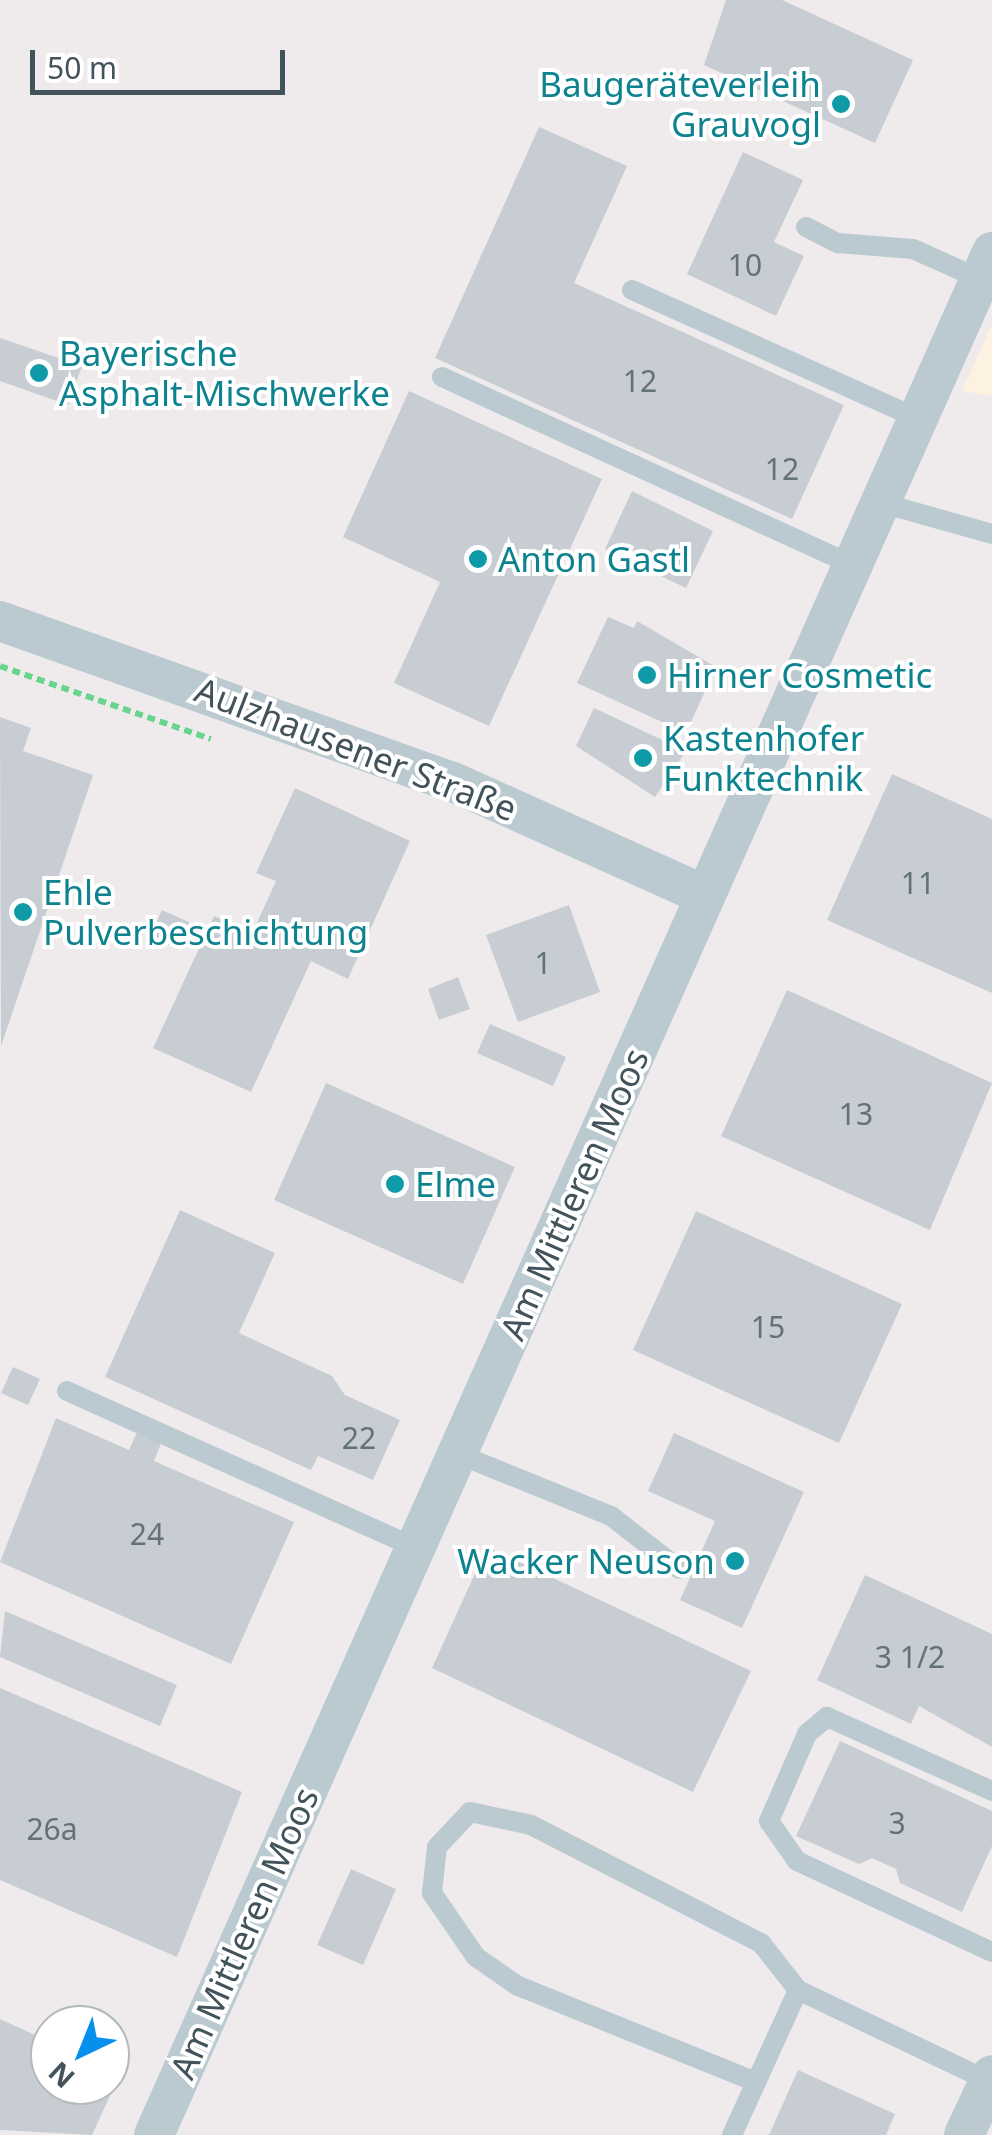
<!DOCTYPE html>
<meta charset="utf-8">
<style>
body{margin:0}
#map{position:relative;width:992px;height:2135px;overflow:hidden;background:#efebec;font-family:"Noto Sans",sans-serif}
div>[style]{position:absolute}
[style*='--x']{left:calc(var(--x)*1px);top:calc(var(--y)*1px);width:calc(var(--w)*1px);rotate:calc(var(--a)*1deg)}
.commercial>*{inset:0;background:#fdf1e1}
.building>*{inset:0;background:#c7cdd2}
.path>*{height:6px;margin-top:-3px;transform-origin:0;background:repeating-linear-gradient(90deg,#68d48e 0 8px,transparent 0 13px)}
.lane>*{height:20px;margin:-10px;padding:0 10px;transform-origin:10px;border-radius:10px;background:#bacad0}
.street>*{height:40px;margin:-20px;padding:0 20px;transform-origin:20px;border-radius:20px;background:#bacad0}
.dots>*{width:28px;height:28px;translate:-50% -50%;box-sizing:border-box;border:5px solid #fff;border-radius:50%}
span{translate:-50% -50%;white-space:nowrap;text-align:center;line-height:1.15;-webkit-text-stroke:8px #fff;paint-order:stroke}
.number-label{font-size:30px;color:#637279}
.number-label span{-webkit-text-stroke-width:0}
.culture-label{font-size:35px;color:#0d838f}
.right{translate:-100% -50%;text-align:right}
.left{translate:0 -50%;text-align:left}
.street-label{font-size:35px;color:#42535b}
.north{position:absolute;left:30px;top:2005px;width:100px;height:100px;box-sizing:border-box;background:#fff;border:2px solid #b3babd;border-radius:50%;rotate:223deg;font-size:28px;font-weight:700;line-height:40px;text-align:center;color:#42535b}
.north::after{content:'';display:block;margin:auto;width:35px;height:45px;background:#0690ee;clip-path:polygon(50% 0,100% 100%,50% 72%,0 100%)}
.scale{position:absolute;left:30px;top:50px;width:255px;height:45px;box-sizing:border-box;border:5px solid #42535b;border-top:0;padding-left:12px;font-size:30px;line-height:35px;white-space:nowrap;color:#42535b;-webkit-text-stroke:8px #fff;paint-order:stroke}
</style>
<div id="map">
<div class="commercial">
<i style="clip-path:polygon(992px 324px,992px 396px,962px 391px)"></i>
</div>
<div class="building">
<i style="clip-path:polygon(726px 0,782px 0,913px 60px,875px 143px,704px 65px)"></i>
<i style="clip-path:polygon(539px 127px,627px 166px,574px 283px,844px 405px,792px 519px,435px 358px)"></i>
<i style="clip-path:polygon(743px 152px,803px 180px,774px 242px,804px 256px,776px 316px,687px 274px)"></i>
<i style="clip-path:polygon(0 338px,82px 366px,68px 405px,0 381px)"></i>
<i style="clip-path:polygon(409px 391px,602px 479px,489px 726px,394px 683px,440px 582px,343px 537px)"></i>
<i style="clip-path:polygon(632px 491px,713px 531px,686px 588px,605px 549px)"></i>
<i style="clip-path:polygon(608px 617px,634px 628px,637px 621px,716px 667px,686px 733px,577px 683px)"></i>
<i style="clip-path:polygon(594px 708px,686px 751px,655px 797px,576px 746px)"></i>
<i style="clip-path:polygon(0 717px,31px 728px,23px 751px,93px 775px,1px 1046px)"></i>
<i style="clip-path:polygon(892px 774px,992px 819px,992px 993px,827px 920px)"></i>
<i style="clip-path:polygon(295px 788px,410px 841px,348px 979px,311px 961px,251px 1092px,153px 1048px,214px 916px,252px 934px,276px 881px,256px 873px)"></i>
<i style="clip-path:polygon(569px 905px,600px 992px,518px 1022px,486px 935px)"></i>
<i style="clip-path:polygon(162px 910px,189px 922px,177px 949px,150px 936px)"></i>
<i style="clip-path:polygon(458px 977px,470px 1009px,439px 1020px,428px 989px)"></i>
<i style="clip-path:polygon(787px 990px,992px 1083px,930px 1230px,721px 1136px)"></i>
<i style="clip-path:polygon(490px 1024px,566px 1057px,553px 1086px,477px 1053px)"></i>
<i style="clip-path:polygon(326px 1083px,515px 1167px,463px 1284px,274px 1200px)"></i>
<i style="clip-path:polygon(180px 1210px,275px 1253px,239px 1333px,332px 1376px,345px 1395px,400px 1420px,373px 1480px,318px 1456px,311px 1470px,105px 1377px)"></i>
<i style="clip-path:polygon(696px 1211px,902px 1304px,839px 1443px,633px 1350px)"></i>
<i style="clip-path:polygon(13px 1367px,40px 1379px,28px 1405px,1px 1393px)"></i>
<i style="clip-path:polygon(56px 1418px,129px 1450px,138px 1430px,162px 1441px,154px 1461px,294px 1522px,231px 1664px,0 1562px)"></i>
<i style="clip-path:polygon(674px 1433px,804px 1492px,742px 1628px,680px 1600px,715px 1521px,648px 1491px)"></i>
<i style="clip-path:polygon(487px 1547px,751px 1671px,693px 1792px,432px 1668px)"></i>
<i style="clip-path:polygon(865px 1575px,992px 1634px,992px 1747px,919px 1706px,911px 1724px,817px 1680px)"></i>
<i style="clip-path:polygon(5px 1611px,177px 1685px,160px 1726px,0 1657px)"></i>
<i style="clip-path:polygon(0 1688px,242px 1792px,177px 1957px,0 1880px)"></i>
<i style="clip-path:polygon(840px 1741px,992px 1811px,992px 1846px,962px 1912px,900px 1883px,896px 1869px,872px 1858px,859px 1864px,796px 1836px)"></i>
<i style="clip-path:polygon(351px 1869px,396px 1889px,363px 1965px,317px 1945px)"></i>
<i style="clip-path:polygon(0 2019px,50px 2042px,50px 2085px,110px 2085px,110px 2070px,120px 2074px,92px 2135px,0 2130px)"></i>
<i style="clip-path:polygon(798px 2070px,895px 2114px,886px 2135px,769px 2135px)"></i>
</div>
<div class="path">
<i style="--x:0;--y:666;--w:223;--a:19.1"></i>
</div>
<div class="lane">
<i style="--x:806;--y:227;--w:36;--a:27"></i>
<i style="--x:838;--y:243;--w:75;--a:4.6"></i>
<i style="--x:913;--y:249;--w:73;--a:24.1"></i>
<i style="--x:632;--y:290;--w:312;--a:24.2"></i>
<i style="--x:442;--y:377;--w:454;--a:24.6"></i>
<i style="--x:882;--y:503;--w:114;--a:15.7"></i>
<i style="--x:67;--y:1391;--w:383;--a:24.2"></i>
<i style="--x:458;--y:1454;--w:165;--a:22.1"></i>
<i style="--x:611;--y:1516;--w:86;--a:37.9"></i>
<i style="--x:992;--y:1791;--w:181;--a:-155.8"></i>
<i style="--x:827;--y:1717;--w:26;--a:140"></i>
<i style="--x:807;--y:1734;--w:95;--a:113.6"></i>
<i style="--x:769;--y:1821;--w:49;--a:55"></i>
<i style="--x:797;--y:1861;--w:215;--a:25"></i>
<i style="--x:756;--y:2082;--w:257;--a:-158"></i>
<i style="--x:518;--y:1986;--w:51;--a:-145.4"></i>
<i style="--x:476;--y:1957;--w:78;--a:-124.5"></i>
<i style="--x:432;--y:1893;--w:46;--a:-83.8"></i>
<i style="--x:437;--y:1847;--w:48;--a:-46.7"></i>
<i style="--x:470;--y:1812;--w:62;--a:12"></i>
<i style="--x:531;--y:1825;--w:259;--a:27.2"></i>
<i style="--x:761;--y:1943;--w:60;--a:51.8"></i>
<i style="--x:732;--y:2135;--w:159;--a:-65.5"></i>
<i style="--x:798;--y:1990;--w:212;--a:25.5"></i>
</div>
<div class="street">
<i style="--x:0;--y:621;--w:481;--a:19.6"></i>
<i style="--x:453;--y:782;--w:276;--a:24.2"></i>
<i style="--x:154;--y:2135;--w:2061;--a:-66.01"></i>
<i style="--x:964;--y:2135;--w:66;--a:-65"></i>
</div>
<div class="dots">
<i style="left:841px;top:104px;background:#0f9aa8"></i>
<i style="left:39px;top:373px;background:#0f9aa8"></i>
<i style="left:478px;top:559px;background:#0f9aa8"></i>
<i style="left:647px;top:675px;background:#0f9aa8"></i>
<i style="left:643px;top:758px;background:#0f9aa8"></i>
<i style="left:23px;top:912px;background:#0f9aa8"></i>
<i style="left:395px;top:1184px;background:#0f9aa8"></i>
<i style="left:735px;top:1561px;background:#0f9aa8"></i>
</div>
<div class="number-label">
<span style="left:745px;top:265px">10</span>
<span style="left:640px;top:381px">12</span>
<span style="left:782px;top:469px">12</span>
<span style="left:918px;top:883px">11</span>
<span style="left:543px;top:963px">1</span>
<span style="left:856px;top:1114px">13</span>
<span style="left:768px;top:1327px">15</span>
<span style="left:359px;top:1438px">22</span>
<span style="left:147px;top:1534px">24</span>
<span style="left:910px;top:1657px">3 1/2</span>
<span style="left:897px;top:1823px">3</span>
<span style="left:52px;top:1829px">26a</span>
</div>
<div class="culture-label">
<span class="right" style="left:821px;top:104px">Baugeräteverleih<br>Grauvogl</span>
<span class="left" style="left:59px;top:373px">Bayerische<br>Asphalt-Mischwerke</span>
<span class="left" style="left:498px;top:559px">Anton Gastl</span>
<span class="left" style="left:667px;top:675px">Hirner Cosmetic</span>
<span class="left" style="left:663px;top:758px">Kastenhofer<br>Funktechnik</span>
<span class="left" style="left:43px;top:912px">Ehle<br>Pulverbeschichtung</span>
<span class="left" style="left:415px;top:1184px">Elme</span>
<span class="right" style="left:715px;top:1561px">Wacker Neuson</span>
</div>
<div class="street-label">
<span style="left:356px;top:749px;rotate:21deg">Aulzhausener Straße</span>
<span style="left:574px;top:1194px;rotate:-66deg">Am Mittleren Moos</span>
<span style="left:244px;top:1933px;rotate:-66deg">Am Mittleren Moos</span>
</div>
<div class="north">N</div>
<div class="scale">50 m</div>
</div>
